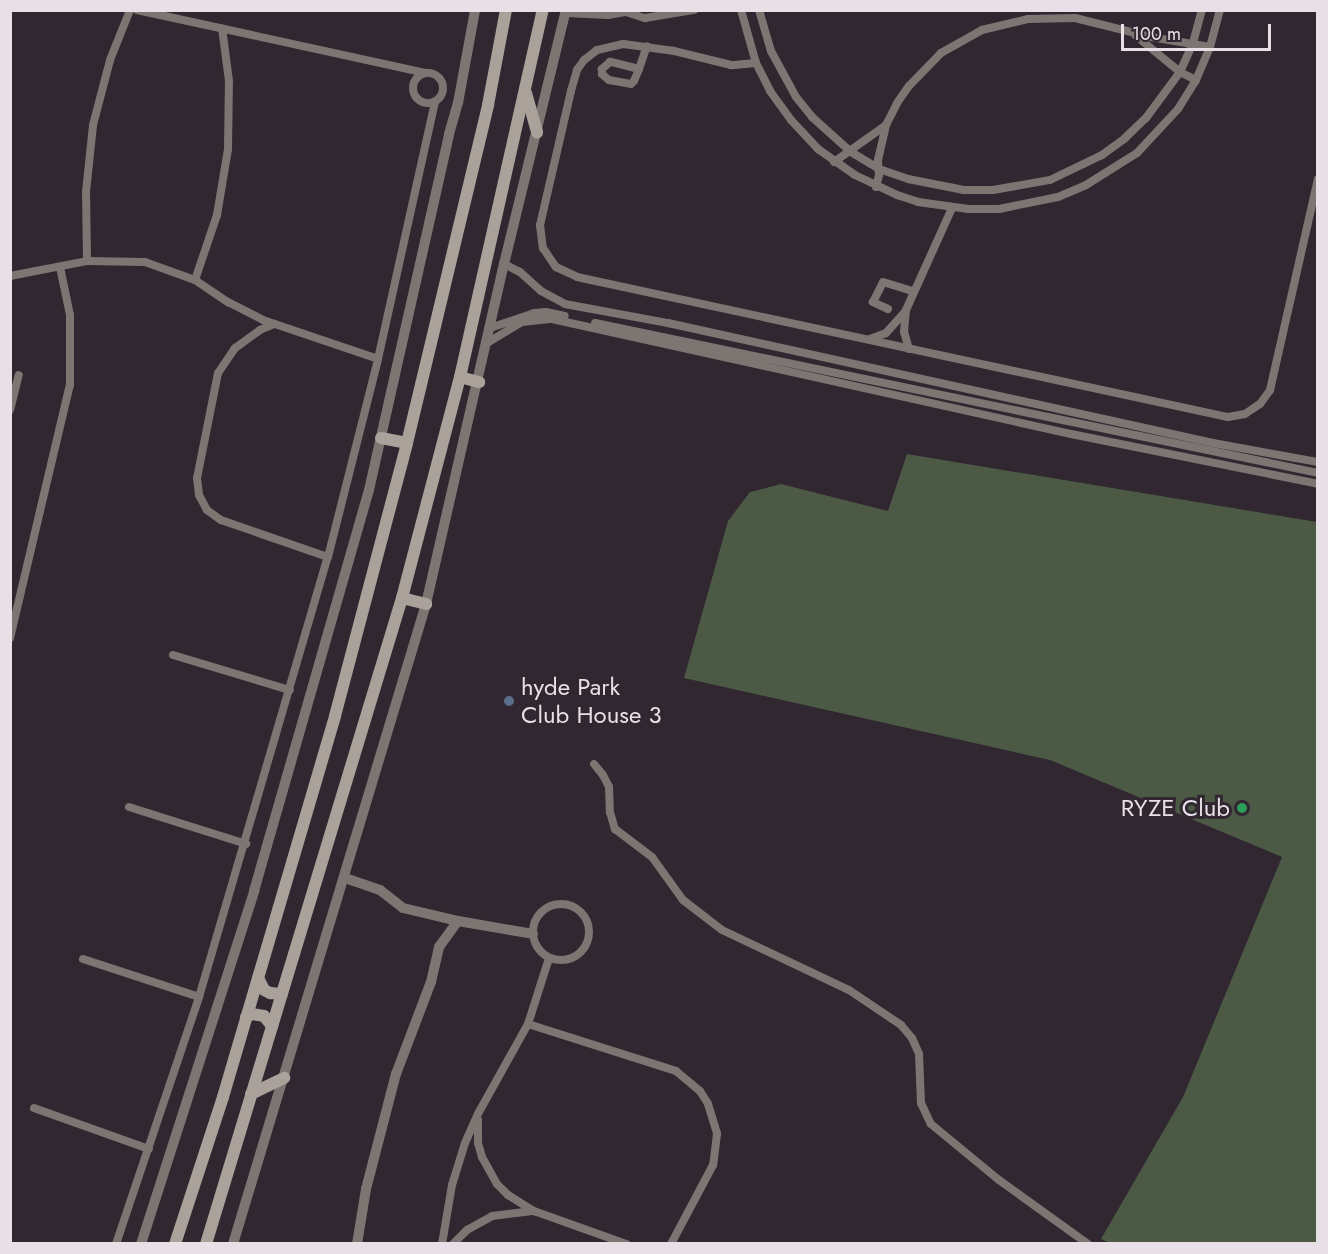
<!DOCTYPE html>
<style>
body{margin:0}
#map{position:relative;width:1328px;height:1254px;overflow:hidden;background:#302731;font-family:Jost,sans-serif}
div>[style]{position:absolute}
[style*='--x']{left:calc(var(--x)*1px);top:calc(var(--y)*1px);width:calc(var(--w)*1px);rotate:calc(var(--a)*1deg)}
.green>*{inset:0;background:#4b5945}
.minor>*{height:8px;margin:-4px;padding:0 4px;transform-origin:4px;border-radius:4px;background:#7c7672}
.minor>.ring{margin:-4px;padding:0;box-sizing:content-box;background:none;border:8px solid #7c7672;border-radius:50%}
.tertiary>*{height:10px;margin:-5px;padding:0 5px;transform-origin:5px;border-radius:5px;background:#7c7672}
.secondary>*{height:12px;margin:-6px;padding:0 6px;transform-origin:6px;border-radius:6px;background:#aaa19a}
.dots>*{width:16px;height:16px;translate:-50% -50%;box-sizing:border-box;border:3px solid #302731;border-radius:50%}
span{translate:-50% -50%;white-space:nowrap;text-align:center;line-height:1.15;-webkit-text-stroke:6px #302731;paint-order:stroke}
.poi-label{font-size:24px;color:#e7e1e7}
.left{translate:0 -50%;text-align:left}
.right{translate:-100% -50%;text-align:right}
.frame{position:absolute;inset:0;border:12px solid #e7e1e7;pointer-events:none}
.scale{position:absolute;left:1121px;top:24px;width:150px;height:27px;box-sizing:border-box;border:3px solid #e7e1e7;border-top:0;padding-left:8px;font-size:18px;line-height:21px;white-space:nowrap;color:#e7e1e7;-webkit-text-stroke:4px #302731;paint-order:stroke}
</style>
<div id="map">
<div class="green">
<i style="clip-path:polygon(907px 454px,1317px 522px,1317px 1243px,1112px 1244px,1101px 1239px,1183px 1097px,1282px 857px,1050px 760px,684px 678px,728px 521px,750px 492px,781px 484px,888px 511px)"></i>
</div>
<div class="minor">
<i style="--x:137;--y:10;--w:295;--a:12.3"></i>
<i style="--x:741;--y:10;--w:55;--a:74.2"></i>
<i style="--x:756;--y:63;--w:31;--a:63"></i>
<i style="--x:770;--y:91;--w:36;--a:54"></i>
<i style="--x:791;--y:120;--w:40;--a:47"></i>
<i style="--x:818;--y:149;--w:45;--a:35.1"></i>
<i style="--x:855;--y:175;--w:47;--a:25.5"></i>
<i style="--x:897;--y:195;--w:22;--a:18"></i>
<i style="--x:918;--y:202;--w:51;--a:7.8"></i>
<i style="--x:969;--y:209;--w:30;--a:0"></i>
<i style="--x:999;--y:209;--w:60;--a:-11.5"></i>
<i style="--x:1058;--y:197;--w:30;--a:-23"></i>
<i style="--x:1086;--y:185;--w:60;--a:-32.1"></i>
<i style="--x:1137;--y:153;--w:60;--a:-47"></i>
<i style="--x:1178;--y:109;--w:34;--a:-58"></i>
<i style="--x:1196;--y:80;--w:36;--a:-67"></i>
<i style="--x:1210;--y:47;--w:38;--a:-75"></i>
<i style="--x:759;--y:10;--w:43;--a:73.7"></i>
<i style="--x:771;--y:51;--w:52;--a:61.5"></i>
<i style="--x:796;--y:97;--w:26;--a:51"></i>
<i style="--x:812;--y:117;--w:52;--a:41.9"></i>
<i style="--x:851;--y:152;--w:33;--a:31"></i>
<i style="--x:879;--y:169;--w:31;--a:19"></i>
<i style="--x:908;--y:179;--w:57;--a:11.1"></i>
<i style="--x:964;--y:190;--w:29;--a:0"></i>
<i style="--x:993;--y:190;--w:58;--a:-10"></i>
<i style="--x:1050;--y:180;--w:58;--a:-25.7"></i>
<i style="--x:1102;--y:155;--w:29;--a:-36"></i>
<i style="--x:1125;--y:138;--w:29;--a:-44"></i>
<i style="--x:1146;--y:118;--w:57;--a:-53.5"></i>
<i style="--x:1180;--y:72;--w:32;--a:-66"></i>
<i style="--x:1193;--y:43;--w:34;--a:-75"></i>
<i style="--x:626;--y:12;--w:20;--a:18"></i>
<i style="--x:645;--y:18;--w:50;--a:-9.3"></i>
<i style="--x:566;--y:13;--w:42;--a:2.7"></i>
<i style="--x:608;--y:15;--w:23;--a:-10"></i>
<i style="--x:1135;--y:35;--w:58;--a:39.4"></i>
<i style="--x:1180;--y:72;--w:18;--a:27"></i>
<i style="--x:756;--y:63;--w:25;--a:175"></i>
<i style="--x:731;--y:65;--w:59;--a:-166.2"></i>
<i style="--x:674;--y:51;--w:51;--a:-172.2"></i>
<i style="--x:623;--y:44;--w:27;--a:167"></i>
<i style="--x:597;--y:50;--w:16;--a:142"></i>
<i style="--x:584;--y:60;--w:12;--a:125"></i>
<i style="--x:577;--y:70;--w:22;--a:106"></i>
<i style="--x:571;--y:91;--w:138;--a:103"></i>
<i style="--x:540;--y:225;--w:23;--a:83"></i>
<i style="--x:543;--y:248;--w:23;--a:56"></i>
<i style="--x:556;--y:267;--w:23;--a:25"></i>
<i style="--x:577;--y:277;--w:666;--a:12.14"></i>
<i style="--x:1228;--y:417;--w:17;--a:-10"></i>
<i style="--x:1245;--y:414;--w:18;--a:-34"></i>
<i style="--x:1260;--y:404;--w:17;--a:-54"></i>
<i style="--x:1270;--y:390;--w:216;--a:-77.2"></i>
<i style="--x:639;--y:69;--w:30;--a:-166"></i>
<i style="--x:610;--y:62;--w:11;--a:139"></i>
<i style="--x:602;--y:69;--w:5;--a:90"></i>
<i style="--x:602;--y:74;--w:9;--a:41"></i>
<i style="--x:609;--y:80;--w:22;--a:10"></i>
<i style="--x:631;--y:84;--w:4;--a:-45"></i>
<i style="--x:634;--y:81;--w:13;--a:-67"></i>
<i style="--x:639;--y:69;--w:24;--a:-71"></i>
<i class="ring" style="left:413px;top:73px;width:22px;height:22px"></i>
<i style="--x:834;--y:162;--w:64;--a:-35.4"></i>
<i style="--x:876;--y:187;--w:12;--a:-76"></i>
<i style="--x:879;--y:175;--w:15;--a:-94"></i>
<i style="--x:878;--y:160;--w:36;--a:-77"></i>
<i style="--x:886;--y:125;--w:25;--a:-63"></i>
<i style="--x:897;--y:103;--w:21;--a:-55"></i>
<i style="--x:909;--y:86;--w:46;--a:-45.9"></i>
<i style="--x:941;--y:53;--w:47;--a:-29.3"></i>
<i style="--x:982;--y:30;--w:47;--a:-13.4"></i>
<i style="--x:1028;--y:19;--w:47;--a:-1.2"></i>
<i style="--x:1075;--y:18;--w:78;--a:14"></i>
<i style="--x:1151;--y:37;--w:60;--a:9.6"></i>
<i style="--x:87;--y:261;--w:69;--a:-90.8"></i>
<i style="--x:86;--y:192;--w:67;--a:-84"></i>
<i style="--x:93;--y:125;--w:67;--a:-75.3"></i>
<i style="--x:110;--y:60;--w:54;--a:-68.2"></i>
<i style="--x:504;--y:264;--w:18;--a:27"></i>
<i style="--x:520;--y:272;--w:28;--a:42"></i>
<i style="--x:541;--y:291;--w:27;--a:28"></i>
<i style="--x:565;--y:304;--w:105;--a:10.5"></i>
<i style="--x:668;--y:323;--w:558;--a:12.42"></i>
<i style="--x:1213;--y:443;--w:107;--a:10.3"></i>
<i style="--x:10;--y:276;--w:78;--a:-11"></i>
<i style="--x:87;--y:261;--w:58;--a:1"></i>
<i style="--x:145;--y:262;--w:53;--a:19.8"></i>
<i style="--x:195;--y:280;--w:40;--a:34"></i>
<i style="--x:228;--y:302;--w:39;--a:27"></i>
<i style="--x:263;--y:320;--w:121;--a:18.7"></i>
<i style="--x:195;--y:280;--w:69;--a:-71.3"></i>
<i style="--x:217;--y:215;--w:67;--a:-80.5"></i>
<i style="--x:228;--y:149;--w:68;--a:-89.2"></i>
<i style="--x:229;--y:81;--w:53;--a:-97.5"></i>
<i style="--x:888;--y:309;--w:17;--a:-155"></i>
<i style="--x:873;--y:302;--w:22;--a:-63"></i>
<i style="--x:883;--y:282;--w:31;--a:17"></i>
<i style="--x:595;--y:323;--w:738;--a:11.72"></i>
<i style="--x:274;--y:324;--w:15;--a:157"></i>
<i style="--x:260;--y:330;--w:31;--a:144"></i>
<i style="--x:235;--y:348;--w:30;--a:124"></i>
<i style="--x:218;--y:373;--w:107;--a:101.3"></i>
<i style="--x:197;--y:478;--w:17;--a:83"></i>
<i style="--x:199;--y:495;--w:17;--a:62"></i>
<i style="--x:207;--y:510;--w:17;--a:36"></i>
<i style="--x:221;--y:520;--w:113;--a:19.1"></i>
<i style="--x:490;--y:328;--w:46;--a:-18.8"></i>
<i style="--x:534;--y:313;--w:12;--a:-5"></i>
<i style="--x:546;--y:312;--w:19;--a:12"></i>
<i style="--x:870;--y:339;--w:17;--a:-21"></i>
<i style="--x:886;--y:333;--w:30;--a:-48"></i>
<i style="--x:487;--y:343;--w:41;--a:-31"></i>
<i style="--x:522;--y:322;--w:30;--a:-6"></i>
<i style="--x:552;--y:319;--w:532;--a:12.49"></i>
<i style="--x:1071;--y:434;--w:252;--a:11.4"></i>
<i style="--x:909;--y:349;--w:18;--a:-106"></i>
<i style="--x:904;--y:332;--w:22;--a:-85"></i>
<i style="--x:906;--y:310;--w:112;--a:-65.7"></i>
<i style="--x:10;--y:410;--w:36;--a:-76"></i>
<i style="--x:10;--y:638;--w:260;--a:-76.7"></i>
<i style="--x:70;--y:385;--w:70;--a:-90"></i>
<i style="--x:70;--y:315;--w:49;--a:-101.8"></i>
<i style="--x:173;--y:655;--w:122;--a:16.7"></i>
<i style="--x:594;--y:764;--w:14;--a:51"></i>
<i style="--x:603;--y:775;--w:13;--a:63"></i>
<i style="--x:609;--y:787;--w:25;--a:88"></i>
<i style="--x:610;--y:812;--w:18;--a:74"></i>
<i style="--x:615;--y:829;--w:46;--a:37.1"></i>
<i style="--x:652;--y:857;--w:53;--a:54.2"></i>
<i style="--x:683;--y:900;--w:49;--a:37.6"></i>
<i style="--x:722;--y:930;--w:140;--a:25.3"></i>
<i style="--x:849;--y:990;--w:63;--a:33.9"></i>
<i style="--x:901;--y:1025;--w:17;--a:50"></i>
<i style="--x:912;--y:1038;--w:17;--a:66"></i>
<i style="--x:919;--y:1054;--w:49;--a:87.7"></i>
<i style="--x:921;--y:1103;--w:23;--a:65"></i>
<i style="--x:931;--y:1124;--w:88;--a:39.5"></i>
<i style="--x:999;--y:1180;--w:110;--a:35.7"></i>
<i style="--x:129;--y:807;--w:123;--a:17.5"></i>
<i class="ring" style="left:533px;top:904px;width:48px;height:48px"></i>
<i style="--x:83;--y:959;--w:122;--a:18.1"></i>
<i style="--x:528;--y:1024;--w:155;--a:17.6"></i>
<i style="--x:676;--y:1071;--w:31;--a:40"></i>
<i style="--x:700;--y:1091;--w:15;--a:58"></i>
<i style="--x:708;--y:1104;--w:31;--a:73"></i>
<i style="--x:717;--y:1134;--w:31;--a:97"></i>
<i style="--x:713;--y:1165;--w:89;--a:118"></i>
<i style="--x:34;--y:1108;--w:122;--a:19.6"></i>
<i style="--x:478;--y:1120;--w:23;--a:90"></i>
<i style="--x:478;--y:1143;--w:15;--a:74"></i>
<i style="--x:482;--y:1157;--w:31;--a:61"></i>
<i style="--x:497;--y:1184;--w:16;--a:45"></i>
<i style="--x:508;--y:1195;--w:31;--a:32"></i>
<i style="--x:534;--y:1211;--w:98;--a:19.7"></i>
<i style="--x:116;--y:1244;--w:261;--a:-71.4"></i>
<i style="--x:199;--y:997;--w:459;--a:-73.7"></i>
<i style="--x:328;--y:557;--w:204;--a:-75.8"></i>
<i style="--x:378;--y:359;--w:264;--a:-77.5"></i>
<i style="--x:442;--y:1244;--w:60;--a:-80.4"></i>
<i style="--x:452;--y:1185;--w:44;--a:-72.8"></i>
<i style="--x:465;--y:1143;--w:34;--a:-66"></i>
<i style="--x:479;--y:1112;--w:101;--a:-60.9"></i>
<i style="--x:528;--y:1024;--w:69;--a:-72.3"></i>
<i style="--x:453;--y:1244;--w:20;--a:-45"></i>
<i style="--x:467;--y:1230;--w:29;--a:-29"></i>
<i style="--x:492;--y:1216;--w:39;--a:-7"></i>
</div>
<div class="tertiary">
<i style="--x:345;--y:878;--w:37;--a:19"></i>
<i style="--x:380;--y:890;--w:29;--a:38"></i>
<i style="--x:403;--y:908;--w:57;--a:13.3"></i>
<i style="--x:458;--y:921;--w:76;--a:9.8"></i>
<i style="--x:141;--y:1244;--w:371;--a:-72.2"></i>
<i style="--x:254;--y:891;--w:417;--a:-74"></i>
<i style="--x:369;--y:490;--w:365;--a:-77.3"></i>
<i style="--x:449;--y:134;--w:32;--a:-74"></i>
<i style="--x:458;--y:103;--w:95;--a:-79.6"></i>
<i style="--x:233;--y:1244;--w:668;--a:-73.22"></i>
<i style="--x:426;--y:604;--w:349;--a:-77.1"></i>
<i style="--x:504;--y:264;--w:261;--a:-76.3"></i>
<i style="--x:357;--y:1244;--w:56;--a:-80.7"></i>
<i style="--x:366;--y:1189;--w:119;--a:-75.4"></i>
<i style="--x:396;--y:1074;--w:98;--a:-69.2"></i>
<i style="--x:431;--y:982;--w:36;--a:-77"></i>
<i style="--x:439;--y:947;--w:32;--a:-54"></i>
</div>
<div class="secondary">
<i style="--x:526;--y:93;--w:41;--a:74.2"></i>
<i style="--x:460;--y:377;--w:20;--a:15"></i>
<i style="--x:381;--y:438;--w:26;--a:11"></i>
<i style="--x:402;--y:598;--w:25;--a:14"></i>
<i style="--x:258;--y:978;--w:13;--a:63"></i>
<i style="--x:264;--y:990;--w:7;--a:27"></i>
<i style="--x:270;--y:993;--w:12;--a:5"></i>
<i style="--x:246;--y:1017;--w:7;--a:-27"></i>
<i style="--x:252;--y:1014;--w:12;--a:9"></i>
<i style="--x:264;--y:1016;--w:13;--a:51"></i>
<i style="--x:251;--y:1094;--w:37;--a:-26"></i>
<i style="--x:175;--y:1244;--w:155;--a:-71.9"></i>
<i style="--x:223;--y:1097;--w:397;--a:-73.6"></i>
<i style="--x:335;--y:716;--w:282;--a:-75.2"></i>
<i style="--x:407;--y:443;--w:348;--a:-76.5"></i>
<i style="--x:488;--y:105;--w:97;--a:-79.3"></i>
<i style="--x:206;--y:1244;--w:675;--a:-73.12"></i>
<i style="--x:402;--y:598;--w:228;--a:-75.3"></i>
<i style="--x:460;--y:377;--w:376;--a:-77.3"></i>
</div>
<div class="dots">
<i style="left:509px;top:701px;background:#5c6f8a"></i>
<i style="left:1242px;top:808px;background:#2e9e5b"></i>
</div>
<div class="poi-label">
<span class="left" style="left:521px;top:701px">hyde Park<br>Club House 3</span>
<span class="right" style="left:1230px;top:808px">RYZE Club</span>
</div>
<div class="frame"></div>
<div class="scale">100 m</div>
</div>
